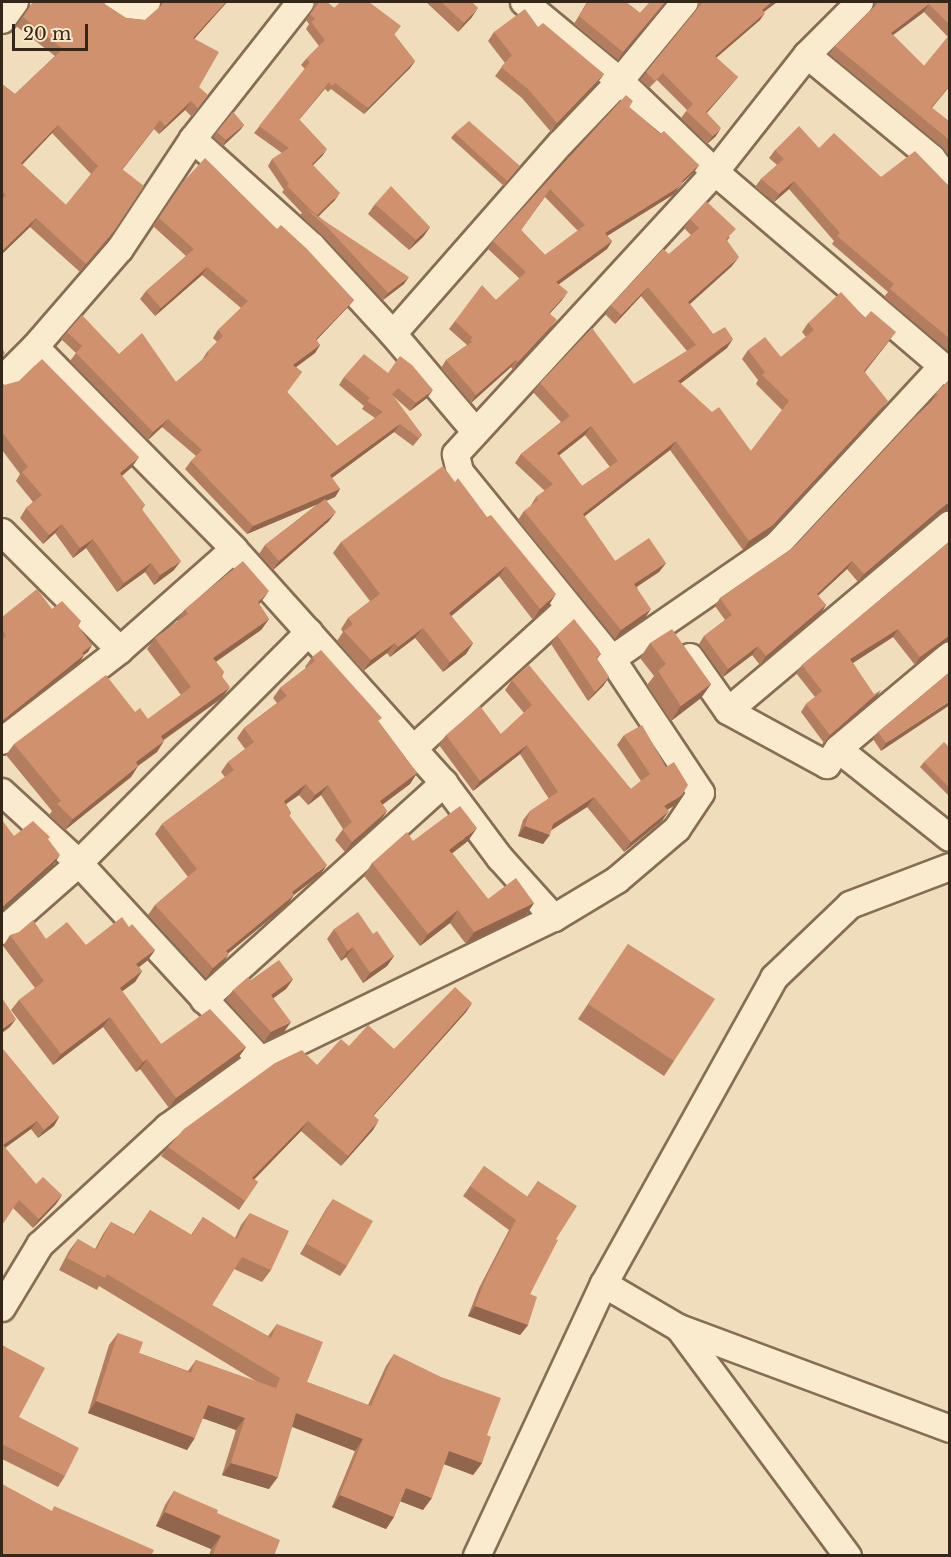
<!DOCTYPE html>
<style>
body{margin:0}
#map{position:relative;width:951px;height:1557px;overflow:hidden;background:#efddbb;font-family:"Libre Baskerville",serif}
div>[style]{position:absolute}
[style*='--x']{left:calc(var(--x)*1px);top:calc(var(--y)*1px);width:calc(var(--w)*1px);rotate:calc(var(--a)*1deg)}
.roads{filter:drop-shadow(2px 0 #876d54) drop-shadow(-2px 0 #876d54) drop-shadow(0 2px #876d54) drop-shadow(0 -2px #876d54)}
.minor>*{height:26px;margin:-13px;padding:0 13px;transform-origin:13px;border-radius:13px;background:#faebce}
.wall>*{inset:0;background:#b37e5f}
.shaded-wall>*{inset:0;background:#92664d}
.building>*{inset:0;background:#d0926e}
span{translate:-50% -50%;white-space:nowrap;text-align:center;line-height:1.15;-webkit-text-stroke:5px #f7e8ca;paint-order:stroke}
.frame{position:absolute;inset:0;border:3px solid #35261a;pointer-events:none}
.scale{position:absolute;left:12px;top:24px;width:76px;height:27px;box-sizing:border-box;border:3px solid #35261a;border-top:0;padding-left:8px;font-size:18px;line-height:21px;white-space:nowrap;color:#35261a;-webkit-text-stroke:4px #f7e8ca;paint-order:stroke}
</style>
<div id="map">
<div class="roads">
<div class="minor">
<i style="--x:109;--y:2;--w:16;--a:38"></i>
<i style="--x:122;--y:12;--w:12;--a:9"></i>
<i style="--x:134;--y:14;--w:18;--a:-43"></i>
<i style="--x:524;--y:2;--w:124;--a:39.5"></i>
<i style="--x:620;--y:81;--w:132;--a:43.8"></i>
<i style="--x:715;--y:172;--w:309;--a:40.5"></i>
<i style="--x:2;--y:20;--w:22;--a:-54"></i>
<i style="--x:807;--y:55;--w:162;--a:39.5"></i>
<i style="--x:932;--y:158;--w:30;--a:53"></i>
<i style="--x:193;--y:139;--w:160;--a:42"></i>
<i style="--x:312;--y:246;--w:120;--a:47.4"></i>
<i style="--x:393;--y:334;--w:127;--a:49.8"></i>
<i style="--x:393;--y:334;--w:254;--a:-48.7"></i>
<i style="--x:561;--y:143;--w:86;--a:-46.4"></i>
<i style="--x:620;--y:81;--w:102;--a:-50.6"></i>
<i style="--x:35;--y:347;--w:284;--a:45.4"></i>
<i style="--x:234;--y:549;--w:314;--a:48.1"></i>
<i style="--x:444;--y:783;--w:94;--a:53.3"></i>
<i style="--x:500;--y:858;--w:81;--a:48"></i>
<i style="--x:2;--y:380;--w:47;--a:-45"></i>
<i style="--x:35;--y:347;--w:130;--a:-49.1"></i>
<i style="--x:120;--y:249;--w:132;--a:-56.4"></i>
<i style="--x:193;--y:139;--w:174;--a:-51.8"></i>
<i style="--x:2;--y:532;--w:167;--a:45"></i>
<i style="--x:690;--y:657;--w:66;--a:54.9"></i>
<i style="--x:728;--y:711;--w:113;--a:28.6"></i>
<i style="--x:827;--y:765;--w:19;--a:-55"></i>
<i style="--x:838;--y:749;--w:146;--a:-40"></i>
<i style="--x:612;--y:659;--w:201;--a:-34.6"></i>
<i style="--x:777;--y:545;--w:243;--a:-47.2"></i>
<i style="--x:728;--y:711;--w:290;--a:-40.1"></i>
<i style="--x:2;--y:741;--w:149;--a:-37.6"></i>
<i style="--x:120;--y:650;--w:152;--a:-41.5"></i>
<i style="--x:413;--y:749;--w:211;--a:-42.3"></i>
<i style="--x:838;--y:749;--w:143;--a:38.5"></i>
<i style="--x:2;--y:792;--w:105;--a:42.7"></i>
<i style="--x:79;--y:863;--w:268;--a:47.3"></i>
<i style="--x:2;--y:931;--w:103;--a:-41.4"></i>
<i style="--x:79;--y:863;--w:326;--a:-45.1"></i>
<i style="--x:204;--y:1000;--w:324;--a:-42.1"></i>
<i style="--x:604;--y:1284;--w:87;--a:30.4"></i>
<i style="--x:679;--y:1328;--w:289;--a:20.4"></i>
<i style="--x:2;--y:1308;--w:74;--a:-58.9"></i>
<i style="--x:40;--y:1245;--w:174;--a:-42.7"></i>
<i style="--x:168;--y:1127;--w:115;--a:-35.8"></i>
<i style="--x:261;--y:1060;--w:326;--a:-25.9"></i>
<i style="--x:554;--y:918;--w:74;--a:-31.1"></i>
<i style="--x:617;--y:880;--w:79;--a:-40.4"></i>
<i style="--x:677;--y:829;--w:43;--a:-56.3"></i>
<i style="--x:701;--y:793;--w:161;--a:-123.6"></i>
<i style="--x:612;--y:659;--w:241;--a:-129.1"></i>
<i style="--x:460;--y:472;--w:18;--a:-103"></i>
<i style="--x:456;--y:454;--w:383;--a:-47.4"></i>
<i style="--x:715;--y:172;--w:149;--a:-51.8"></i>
<i style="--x:807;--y:55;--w:75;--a:-45"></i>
<i style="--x:679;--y:1328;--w:284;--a:53.5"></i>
<i style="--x:477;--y:1556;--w:300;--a:-65"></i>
<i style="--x:604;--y:1284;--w:350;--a:-60.9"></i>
<i style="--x:774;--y:978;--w:105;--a:-43.8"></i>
<i style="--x:850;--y:905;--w:107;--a:-20.8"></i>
</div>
</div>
<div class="wall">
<i style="clip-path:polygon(evenodd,33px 2px,106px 5px,126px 18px,145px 20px,161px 6px,161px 2px,227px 2px,194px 39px,199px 87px,202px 103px,192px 117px,185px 110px,159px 134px,154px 129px,123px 169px,108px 240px,80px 272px,30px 227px,2px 254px,2px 84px,15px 94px,55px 56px,16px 26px,33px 2px,52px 133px,91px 174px,66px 205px,22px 165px,52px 133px)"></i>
<i style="clip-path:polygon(315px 2px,327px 2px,334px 8px,369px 2px,415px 61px,410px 68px,364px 114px,331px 89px,328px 92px,325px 89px,299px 120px,323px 155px,313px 165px,335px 200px,318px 216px,404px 284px,383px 300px,323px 236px,300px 215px,302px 213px,282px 192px,284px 190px,268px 166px,272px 159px,282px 153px,254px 133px,305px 69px,301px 65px,306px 59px,319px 46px,306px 29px,309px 24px,306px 20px,313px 10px)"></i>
<i style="clip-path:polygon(426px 2px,472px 2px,472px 17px,458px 32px)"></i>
<i style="clip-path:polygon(587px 2px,626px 2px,640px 13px,650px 2px,666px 2px,618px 60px,574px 24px)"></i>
<i style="clip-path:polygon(698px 2px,777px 2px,764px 12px,760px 20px,716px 58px,738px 77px,732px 84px,707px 113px,716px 136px,707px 144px,681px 118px,687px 110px,657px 80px,649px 88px,640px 80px,697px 10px)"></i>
<i style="clip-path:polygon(evenodd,874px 2px,950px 2px,950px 86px,932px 108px,950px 122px,950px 157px,942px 147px,829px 54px,835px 46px,874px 7px,875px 5px,874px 2px,924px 12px,948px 37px,924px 66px,893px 35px,924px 12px)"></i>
<i style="clip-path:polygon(538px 27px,604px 74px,598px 82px,551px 132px,522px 98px,495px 76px,505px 63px,488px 41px,494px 32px)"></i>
<i style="clip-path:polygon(evenodd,633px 101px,629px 107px,699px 165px,694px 172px,683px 182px,674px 194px,607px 236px,612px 241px,607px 249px,559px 284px,562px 300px,550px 313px,551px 328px,513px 370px,511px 367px,471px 403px,441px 368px,446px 360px,467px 345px,449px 329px,455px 321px,496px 300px,520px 279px,488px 249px,493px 241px,633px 101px,545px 197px,578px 231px,545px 255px,521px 230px,545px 197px)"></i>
<i style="clip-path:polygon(233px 112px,244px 125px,240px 130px,223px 146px,213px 137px)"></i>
<i style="clip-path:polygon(455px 133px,520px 166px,504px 186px,451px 138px)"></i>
<i style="clip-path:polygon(819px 148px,881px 177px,949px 187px,950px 352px,884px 297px,888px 292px,832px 244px,834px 241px,789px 189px,774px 202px,755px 187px,761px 179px,777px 165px,769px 158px,775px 150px)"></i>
<i style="clip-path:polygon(183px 182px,277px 229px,354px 300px,348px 307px,316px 340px,320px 345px,315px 353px,296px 367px,302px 372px,287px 392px,337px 446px,375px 418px,362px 409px,364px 406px,339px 385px,344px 377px,388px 373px,427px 398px,410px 411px,393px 396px,422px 435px,413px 446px,394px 432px,332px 478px,340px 489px,335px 497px,326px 501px,329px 521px,273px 570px,259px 554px,265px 545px,319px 503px,247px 534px,185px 469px,191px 461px,196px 456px,162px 427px,148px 440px,70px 361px,76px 353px,61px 339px,67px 332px,119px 354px,176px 382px,202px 360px,207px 352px,217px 342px,213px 338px,218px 330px,241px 308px,202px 275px,155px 316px,140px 299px,146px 291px,186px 256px,153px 226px)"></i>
<i style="clip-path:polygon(375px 204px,430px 227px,423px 237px,409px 250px,368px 214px)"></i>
<i style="clip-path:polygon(evenodd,690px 219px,730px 237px,727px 241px,732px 266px,690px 304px,713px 334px,727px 348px,680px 384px,751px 451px,782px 410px,756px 384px,758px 380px,742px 359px,748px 350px,781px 357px,806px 337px,802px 332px,808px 323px,865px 318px,889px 341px,865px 372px,881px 410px,767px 534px,743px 550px,670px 450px,584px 516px,615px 561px,666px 563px,659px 572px,637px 587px,645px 618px,615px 639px,518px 520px,524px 511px,530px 507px,536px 497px,545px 491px,515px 463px,521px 454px,561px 422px,533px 392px,540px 383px,634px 384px,687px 351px,641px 296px,615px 324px,605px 314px,611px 305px,691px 235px,684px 228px,690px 219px,585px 435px,610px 467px,582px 486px,559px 455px,585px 435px)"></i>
<i style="clip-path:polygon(950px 379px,940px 513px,858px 582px,847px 569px,818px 596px,826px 605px,821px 613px,760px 665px,752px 655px,723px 677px,699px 644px,704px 636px,725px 620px,715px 606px,720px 598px,794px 547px,931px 402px,936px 393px)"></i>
<i style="clip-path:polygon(2px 382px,4px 385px,132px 467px,122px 476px,145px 505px,142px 509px,174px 570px,154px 585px,145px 572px,117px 592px,86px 548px,73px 558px,55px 533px,43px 544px,20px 518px,26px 508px,33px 502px,16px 481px,20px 474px,2px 450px)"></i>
<i style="clip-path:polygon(455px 482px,549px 605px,533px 620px,499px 576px,451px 616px,473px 643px,466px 654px,443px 672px,415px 638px,390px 657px,387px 653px,363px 671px,337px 641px,343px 632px,341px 629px,348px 618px,370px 601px,333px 553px,341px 542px)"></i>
<i style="clip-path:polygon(950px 541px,950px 639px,915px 665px,893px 637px,853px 663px,876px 698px,824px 743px,801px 712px,806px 704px,815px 697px,796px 673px,802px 665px)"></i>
<i style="clip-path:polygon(261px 602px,259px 604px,269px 619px,261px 630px,216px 662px,224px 672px,222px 676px,222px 698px,164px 740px,157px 752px,138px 766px,131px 777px,65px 830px,49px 815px,52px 811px,6px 755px,14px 744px,135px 712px,148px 719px,181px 695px,147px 649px,155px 638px,178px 621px,177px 620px,185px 609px)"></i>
<i style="clip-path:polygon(52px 609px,81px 621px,78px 626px,92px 645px,88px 652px,84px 655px,80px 662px,2px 724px,2px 617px)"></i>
<i style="clip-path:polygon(557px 635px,601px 654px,597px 659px,609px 677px,603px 686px,588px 701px,551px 644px)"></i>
<i style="clip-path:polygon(650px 643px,711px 684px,701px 698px,671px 721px,647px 685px,654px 676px,640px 658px)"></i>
<i style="clip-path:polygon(312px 657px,379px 722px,417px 773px,410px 784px,382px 804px,387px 811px,380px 821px,345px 852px,335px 840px,343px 829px,321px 795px,308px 805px,299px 795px,286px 804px,291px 813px,289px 816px,320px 875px,294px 895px,287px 905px,228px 953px,222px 964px,206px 978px,148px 915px,155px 905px,188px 877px,155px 834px,162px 824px,225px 777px,221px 772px,228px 762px,245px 749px,237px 738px,244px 728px,277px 703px,273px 698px,280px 688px,306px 668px,305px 667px)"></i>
<i style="clip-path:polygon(950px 672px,881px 751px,873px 739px,878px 732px)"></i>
<i style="clip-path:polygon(512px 680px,631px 789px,641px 781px,617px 745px,624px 735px,675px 805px,667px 810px,662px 821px,624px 852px,587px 807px,551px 830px,543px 844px,518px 836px,523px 820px,530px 811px,549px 799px,520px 754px,473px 791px,439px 745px,446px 735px,501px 734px,524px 713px,505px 690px)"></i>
<i style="clip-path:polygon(950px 748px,950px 797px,920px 767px,924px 762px)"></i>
<i style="clip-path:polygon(413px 841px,468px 841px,452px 853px,488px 899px,534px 903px,526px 915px,466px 944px,450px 923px,420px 946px,364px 876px,372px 863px)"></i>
<i style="clip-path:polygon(129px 927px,155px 950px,148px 960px,139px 967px,142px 971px,135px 982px,122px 991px,161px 1044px,246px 1047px,238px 1058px,169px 1108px,140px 1069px,136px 1072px,103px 1027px,53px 1065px,11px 1010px,19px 1000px,35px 988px,3px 946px,10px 935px,46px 939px,86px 945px)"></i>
<i style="clip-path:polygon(334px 929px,373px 934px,394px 956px,387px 966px,363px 983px,346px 957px,341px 961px,327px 939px)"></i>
<i style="clip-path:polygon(628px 944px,674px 1061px,664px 1076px,578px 1019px)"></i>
<i style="clip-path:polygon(293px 979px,286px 989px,273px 998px,284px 1032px,264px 1042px,226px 1000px,233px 990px,251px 980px)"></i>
<i style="clip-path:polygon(472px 1003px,466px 1012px,374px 1115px,373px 1130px,341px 1166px,301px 1131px,254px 1179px,258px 1182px,239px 1210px,161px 1156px,168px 1147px,317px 1065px,349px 1046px,394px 1049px)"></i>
<i style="clip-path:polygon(2px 1048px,59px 1117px,54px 1126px,38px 1138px,31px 1129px,5px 1148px,36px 1184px,62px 1195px,56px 1204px,33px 1228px,13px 1208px,2px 1225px)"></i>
<i style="clip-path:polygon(484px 1166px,527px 1197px,538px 1181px,556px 1239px,530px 1294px,528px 1325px,520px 1335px,468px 1316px,479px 1288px,509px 1230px,463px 1196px)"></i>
<i style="clip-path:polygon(333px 1199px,347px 1266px,340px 1276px,300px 1254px,326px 1209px)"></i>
<i style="clip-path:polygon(150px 1210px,191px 1235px,203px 1217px,235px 1238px,241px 1225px,250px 1213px,271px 1270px,262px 1282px,234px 1269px,212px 1305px,268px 1336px,277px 1324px,307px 1382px,368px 1405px,386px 1366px,394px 1354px,487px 1435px,482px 1463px,473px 1475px,444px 1464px,423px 1510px,400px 1501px,394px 1517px,386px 1529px,332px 1507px,355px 1451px,292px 1427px,269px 1489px,222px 1475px,236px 1430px,203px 1418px,187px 1450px,88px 1413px,109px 1345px,118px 1333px,139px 1353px,188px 1371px,196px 1360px,259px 1383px,99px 1286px,97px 1290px,59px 1270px,69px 1251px,78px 1239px,95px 1249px,103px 1234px,111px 1222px,134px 1234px)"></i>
<i style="clip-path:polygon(2px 1345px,19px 1417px,65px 1476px,58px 1487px,2px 1459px)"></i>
<i style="clip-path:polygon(174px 1491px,217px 1513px,274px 1556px,209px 1556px,211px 1549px,156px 1526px,165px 1505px)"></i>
</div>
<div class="shaded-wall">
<i style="clip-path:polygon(226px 2px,227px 2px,187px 47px,193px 38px)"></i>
<i style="clip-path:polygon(665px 2px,666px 2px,618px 60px,623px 52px)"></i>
<i style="clip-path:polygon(772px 2px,777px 2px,756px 17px,762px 10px)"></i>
<i style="clip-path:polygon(929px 4px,924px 12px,885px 41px,891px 33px)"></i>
<i style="clip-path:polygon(478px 8px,472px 17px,458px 32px,464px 23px)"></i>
<i style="clip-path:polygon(765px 13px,760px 20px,709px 64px,715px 56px)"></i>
<i style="clip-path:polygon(415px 61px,410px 68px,364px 114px,368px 108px)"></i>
<i style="clip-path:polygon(604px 74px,598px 82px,551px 132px,557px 123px)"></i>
<i style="clip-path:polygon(738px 77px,732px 84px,701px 119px,706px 112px)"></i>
<i style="clip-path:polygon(191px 101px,185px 110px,159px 134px,165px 126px)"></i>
<i style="clip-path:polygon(58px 125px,52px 133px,15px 172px,21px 163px)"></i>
<i style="clip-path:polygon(244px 125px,240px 130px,223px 146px,226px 140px)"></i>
<i style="clip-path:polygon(721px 128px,716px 136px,707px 144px,713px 136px)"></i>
<i style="clip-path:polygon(327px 149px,323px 155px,307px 171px,312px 164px)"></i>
<i style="clip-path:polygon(699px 165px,694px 172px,676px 189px,682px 181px)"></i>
<i style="clip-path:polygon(794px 181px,789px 189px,774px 202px,779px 194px)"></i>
<i style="clip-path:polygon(683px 182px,674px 194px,599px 241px,605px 233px)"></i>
<i style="clip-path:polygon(340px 193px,335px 200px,317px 218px,316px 217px)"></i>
<i style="clip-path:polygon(36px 218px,30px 227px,2px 254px,2px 251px)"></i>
<i style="clip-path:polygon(430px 227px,423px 237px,409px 250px,416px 240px)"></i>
<i style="clip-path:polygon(114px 231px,108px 240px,80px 272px,86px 264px)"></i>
<i style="clip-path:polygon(612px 241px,607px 249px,551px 290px,556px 282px)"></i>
<i style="clip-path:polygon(739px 257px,732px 266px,682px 311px,688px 302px)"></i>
<i style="clip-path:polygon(207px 267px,202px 275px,155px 316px,161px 308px)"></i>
<i style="clip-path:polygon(409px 277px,404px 284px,383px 300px,388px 293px)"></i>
<i style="clip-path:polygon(648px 287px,641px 296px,615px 324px,621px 315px)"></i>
<i style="clip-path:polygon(568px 292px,562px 300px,544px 320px,549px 313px)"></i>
<i style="clip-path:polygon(354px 300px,348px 307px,310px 347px,316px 339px)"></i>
<i style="clip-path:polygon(557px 320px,551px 328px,513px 370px,518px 362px)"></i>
<i style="clip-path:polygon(896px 332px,889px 341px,858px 380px,864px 371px)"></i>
<i style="clip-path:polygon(733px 339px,727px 348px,672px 390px,678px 381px)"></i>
<i style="clip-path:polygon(320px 345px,315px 353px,288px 373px,293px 365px)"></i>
<i style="clip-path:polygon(516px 360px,511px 367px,471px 403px,476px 395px)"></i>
<i style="clip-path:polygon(433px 390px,427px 398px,410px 411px,416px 403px)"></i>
<i style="clip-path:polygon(888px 401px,881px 410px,767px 534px,743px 550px,749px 541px)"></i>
<i style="clip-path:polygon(168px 419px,162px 427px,148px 440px,153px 432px)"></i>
<i style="clip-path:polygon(400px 424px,394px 432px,325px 483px,330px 475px)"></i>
<i style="clip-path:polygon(591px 426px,585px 435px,551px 462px,557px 453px)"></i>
<i style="clip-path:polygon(676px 441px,670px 450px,576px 523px,583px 514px)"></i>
<i style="clip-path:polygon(139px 457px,132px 467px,113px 483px,120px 473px)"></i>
<i style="clip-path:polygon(340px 489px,335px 497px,247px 534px,253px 526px)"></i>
<i style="clip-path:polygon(946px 504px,950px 504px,950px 511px,940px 513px,858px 582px,864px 574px)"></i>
<i style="clip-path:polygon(336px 512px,329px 521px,273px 570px,279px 561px)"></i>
<i style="clip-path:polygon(62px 524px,55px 533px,43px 544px,49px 535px)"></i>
<i style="clip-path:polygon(93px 539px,86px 548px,73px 558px,80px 548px)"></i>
<i style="clip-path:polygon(181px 561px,174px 570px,154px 585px,160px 575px)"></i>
<i style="clip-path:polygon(852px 561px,847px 569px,811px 602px,817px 594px)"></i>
<i style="clip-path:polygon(151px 563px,145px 572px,117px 592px,124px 583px)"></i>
<i style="clip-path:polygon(666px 563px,659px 572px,628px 592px,634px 584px)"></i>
<i style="clip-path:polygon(506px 566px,499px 576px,442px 624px,449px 613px)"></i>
<i style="clip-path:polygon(269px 591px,261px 602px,250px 613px,258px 602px)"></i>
<i style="clip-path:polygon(556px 594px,549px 605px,533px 620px,540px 609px)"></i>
<i style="clip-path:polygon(826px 605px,821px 613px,760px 665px,766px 656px)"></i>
<i style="clip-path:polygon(651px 609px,645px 618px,615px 639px,621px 630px)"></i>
<i style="clip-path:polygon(269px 619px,261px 630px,205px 669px,213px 658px)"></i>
<i style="clip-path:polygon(423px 628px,415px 638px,390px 657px,398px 647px)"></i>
<i style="clip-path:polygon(898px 629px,893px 637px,845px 668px,850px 659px)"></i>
<i style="clip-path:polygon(950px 635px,950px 639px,915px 665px,920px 657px)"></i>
<i style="clip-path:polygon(395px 643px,387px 653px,363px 671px,371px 660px)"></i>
<i style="clip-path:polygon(473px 643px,466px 654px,443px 672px,450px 662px)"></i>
<i style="clip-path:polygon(92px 645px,88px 652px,78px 659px,82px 653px)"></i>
<i style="clip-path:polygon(758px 646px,752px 655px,723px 677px,728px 669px)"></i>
<i style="clip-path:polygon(84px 655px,80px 662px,2px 724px,2px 721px)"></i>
<i style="clip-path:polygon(609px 677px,603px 686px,588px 701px,595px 692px)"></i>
<i style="clip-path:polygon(711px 684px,701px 698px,671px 721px,681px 706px)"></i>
<i style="clip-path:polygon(230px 687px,222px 698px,153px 747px,161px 736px)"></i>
<i style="clip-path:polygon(881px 690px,876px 698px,824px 743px,830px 735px)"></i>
<i style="clip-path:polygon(950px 701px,950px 705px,881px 751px,886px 743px)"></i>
<i style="clip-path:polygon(164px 741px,157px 752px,128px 773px,136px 762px)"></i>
<i style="clip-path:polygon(527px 745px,520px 754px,473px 791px,480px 781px)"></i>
<i style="clip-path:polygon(138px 766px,131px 777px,65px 830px,73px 819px)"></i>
<i style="clip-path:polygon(417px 773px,410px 784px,373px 812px,380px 801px)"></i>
<i style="clip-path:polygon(306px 784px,299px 795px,276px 811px,284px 801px)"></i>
<i style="clip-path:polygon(328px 785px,321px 795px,308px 805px,315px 795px)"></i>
<i style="clip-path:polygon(682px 795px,675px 805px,658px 816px,664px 806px)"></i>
<i style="clip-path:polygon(594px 797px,587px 807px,547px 833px,553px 824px)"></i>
<i style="clip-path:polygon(387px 811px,380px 821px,345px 852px,352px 842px)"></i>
<i style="clip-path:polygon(669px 811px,662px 821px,624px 852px,631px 842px)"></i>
<i style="clip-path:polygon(525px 826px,550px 835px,543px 844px,518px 836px)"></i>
<i style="clip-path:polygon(477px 828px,468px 841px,441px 862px,449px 850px)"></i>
<i style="clip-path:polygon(60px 855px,52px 867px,2px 911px,2px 907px)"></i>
<i style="clip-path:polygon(327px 865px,320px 875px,284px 902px,292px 892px)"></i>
<i style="clip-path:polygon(294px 895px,287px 905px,219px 961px,226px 951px)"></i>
<i style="clip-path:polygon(534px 903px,526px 915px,466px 944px,474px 932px)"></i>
<i style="clip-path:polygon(458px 910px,450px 923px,420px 946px,428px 934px)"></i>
<i style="clip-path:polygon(353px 947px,346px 957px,341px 961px,348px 951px)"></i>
<i style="clip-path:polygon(155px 950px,148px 960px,129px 975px,136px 964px)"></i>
<i style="clip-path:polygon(229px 954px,222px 964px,206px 978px,213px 968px)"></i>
<i style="clip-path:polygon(394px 956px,387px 966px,363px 983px,370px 973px)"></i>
<i style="clip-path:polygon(142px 971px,135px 982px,113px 998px,120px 988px)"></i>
<i style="clip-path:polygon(293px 979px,286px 989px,264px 1005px,271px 995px)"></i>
<i style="clip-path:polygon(472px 1003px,466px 1012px,366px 1124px,373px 1115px)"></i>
<i style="clip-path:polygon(110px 1017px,103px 1027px,53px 1065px,61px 1054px)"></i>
<i style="clip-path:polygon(16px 1019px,10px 1027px,2px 1033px,2px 1029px)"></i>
<i style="clip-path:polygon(291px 1022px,284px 1032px,264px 1042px,271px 1032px)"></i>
<i style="clip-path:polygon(246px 1047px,238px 1058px,169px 1108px,176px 1098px)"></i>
<i style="clip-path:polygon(147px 1059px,140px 1069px,136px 1072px,143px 1062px)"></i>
<i style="clip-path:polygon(59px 1117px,54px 1126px,38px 1138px,44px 1130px)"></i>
<i style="clip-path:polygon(379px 1120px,373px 1130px,341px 1166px,348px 1156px)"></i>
<i style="clip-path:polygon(37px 1121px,31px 1129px,2px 1150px,3px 1145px)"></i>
<i style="clip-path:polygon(308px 1121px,301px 1131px,246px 1188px,252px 1178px)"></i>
<i style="clip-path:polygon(62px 1195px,56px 1204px,33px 1228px,39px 1219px)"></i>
<i style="clip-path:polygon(475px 1306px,528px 1325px,520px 1335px,468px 1316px)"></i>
<i style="clip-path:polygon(96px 1401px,195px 1438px,187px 1450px,88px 1413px)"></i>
<i style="clip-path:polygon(208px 1405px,245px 1418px,236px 1430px,199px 1417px)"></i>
<i style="clip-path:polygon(296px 1413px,363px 1439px,355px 1451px,288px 1425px)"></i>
<i style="clip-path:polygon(449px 1451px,482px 1463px,473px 1475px,441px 1463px)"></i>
<i style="clip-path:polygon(231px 1463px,278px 1477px,269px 1489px,222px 1475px)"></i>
<i style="clip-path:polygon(406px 1488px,432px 1498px,423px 1510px,397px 1500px)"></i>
<i style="clip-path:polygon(340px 1495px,394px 1517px,386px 1529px,332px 1507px)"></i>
<i style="clip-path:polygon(165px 1512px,221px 1536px,211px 1549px,156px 1526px)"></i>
</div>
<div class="building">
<i style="clip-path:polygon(evenodd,33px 2px,104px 2px,106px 5px,126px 18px,145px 20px,163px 4px,165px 2px,226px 2px,193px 38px,219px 52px,199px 87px,208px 95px,198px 108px,191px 101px,165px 126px,160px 120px,122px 169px,144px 186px,114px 231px,86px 264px,36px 218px,2px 251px,2px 199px,6px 195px,2px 191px,2px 84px,15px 94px,63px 49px,23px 17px,33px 2px,58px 125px,98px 166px,66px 205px,21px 163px,58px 125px)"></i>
<i style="clip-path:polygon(318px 2px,327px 2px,334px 8px,340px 2px,369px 2px,401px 26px,394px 35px,415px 61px,368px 108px,335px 83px,332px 86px,329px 82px,299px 119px,327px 149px,312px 164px,340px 193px,317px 215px,313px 212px,287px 186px,289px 184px,272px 159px,289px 148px,259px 126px,310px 62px,306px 59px,325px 40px,311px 22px,315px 19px,310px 14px,318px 4px)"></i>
<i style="clip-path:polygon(441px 2px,472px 2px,478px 8px,464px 23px)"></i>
<i style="clip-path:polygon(588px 2px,626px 2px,640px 13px,650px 2px,665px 2px,623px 52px,579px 16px)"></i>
<i style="clip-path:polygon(703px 2px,772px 2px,762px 10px,765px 13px,715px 56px,738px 77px,706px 112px,721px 128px,713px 136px,686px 111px,693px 104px,663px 73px,655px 81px,646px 72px,702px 3px)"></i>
<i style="clip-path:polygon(878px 2px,950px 2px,950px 25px,929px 4px,891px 33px,924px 66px,950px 34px,950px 85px,931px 107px,950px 122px,950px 141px,947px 138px,835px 46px,877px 4px)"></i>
<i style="clip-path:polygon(525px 9px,538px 27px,543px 23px,604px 74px,557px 123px,528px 89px,501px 67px,512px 55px,494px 32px)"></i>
<i style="clip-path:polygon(evenodd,626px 95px,633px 101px,628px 106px,660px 134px,664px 131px,699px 165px,682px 181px,683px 182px,679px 187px,605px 233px,612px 241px,556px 282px,568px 292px,549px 313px,557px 320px,518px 362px,516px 360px,476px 395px,446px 360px,472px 342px,470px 340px,473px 338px,455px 321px,482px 285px,496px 300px,526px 272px,493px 241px,626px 95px,550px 189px,585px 225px,545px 255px,521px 230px,550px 189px)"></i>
<i style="clip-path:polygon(233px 112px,244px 125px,226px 140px,217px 132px)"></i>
<i style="clip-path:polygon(469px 121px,520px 166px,507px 181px,455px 133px)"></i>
<i style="clip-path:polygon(799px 126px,819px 148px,834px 133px,881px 177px,915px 151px,950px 187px,950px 339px,890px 289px,894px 284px,837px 236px,840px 233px,794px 181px,779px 194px,761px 179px,784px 159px,775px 150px)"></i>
<i style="clip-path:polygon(205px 158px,277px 229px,281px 225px,307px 249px,354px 300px,316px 339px,320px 345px,293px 365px,302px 372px,287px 392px,337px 446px,383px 412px,367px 401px,370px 398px,344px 377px,364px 354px,388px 373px,400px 356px,412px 365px,433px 390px,416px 403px,398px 388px,392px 394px,422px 435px,419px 438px,400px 424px,330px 475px,340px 489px,253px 526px,191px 461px,202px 450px,168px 419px,153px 432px,76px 353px,82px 346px,67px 332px,82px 315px,119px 354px,142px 333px,176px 382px,209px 354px,207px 352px,223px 336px,218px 330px,248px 301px,207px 267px,161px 308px,146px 291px,194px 249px,159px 218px,183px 182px)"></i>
<i style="clip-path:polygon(391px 186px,430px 227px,416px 240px,375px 204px)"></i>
<i style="clip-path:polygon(evenodd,706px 201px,736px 229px,726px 239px,739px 257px,688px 302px,713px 334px,725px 327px,733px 339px,678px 381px,712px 412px,719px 407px,751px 451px,789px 401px,762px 375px,765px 372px,748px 350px,765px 337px,781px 357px,814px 330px,808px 323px,841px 292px,865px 318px,871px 311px,896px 332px,864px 371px,888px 401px,773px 525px,749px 541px,676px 441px,583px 514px,615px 561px,649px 538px,666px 563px,634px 584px,651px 609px,621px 630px,524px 511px,538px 500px,536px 497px,553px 484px,521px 454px,570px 416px,540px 383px,592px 328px,634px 384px,696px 345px,648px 287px,621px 315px,611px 305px,663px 249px,669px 254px,699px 228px,690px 219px,706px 201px,591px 426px,618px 461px,582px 486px,557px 453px,591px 426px)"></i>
<i style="clip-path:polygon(305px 208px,409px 277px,388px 293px,328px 228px)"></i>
<i style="clip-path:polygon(2px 348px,5px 353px,2px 358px)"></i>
<i style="clip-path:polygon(42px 359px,139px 457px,120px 473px,145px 505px,141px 508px,181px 561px,160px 575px,151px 563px,124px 583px,93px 539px,80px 548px,62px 524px,49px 535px,26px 508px,42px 495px,22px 472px,28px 467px,2px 432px,2px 382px,4px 385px,19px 381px)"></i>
<i style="clip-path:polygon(950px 379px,950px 504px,946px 504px,864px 574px,852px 561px,817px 594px,826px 605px,766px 656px,758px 646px,728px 669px,704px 636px,732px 615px,720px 598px,794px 547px,912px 420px,938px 395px,936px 393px)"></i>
<i style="clip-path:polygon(443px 466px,455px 482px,458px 478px,487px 517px,491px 515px,556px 594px,540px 609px,506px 566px,449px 613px,473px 643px,450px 662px,423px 628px,398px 647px,395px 643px,371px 660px,344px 631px,353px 624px,348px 618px,380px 594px,341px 542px)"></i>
<i style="clip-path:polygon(325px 499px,336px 512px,279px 561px,265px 545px)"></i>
<i style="clip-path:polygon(950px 541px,950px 635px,920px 657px,898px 629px,850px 659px,874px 694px,881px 690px,830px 735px,806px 704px,822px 691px,802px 665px)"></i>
<i style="clip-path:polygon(243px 561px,269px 591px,258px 602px,269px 619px,213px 658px,224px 672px,221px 675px,230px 687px,161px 736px,164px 741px,136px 762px,138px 766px,73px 819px,57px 804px,61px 801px,14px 744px,106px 675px,135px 712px,140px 708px,148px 719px,191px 687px,155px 638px,188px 614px,185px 609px)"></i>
<i style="clip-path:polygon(37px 589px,52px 609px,62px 601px,81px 621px,77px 625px,92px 645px,82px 653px,84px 655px,2px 721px,2px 639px,6px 636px,2px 629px,2px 617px)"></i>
<i style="clip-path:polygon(574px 619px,598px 649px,601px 654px,596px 657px,609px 677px,595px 692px,557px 635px)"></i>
<i style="clip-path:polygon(672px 629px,711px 684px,681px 706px,658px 671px,666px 664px,650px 643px)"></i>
<i style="clip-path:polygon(321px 650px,382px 718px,378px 721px,417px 773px,380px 801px,387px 811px,352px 842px,343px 830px,352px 822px,328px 785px,315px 795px,306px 784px,284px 801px,291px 813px,289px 815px,327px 865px,292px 892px,294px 895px,226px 951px,229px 954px,213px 968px,155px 905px,197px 869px,162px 824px,234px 770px,228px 762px,254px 742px,244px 728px,287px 696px,280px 688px,315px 661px,312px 657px)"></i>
<i style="clip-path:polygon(529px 665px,631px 789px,650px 774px,624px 735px,642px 725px,666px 767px,674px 762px,688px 785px,682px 795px,664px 806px,669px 811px,631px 842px,594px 797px,553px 824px,550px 835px,525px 826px,530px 811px,558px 792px,527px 745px,480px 781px,446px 735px,480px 706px,501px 734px,532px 705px,512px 680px)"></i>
<i style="clip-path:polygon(950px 672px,950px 701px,886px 743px,878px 732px)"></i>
<i style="clip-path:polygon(944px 742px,950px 748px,950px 788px,924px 762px)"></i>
<i style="clip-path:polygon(460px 806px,477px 828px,449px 850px,488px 899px,516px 878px,534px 903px,474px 932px,458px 910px,428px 934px,372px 863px,407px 832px,413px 841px)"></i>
<i style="clip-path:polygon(2px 820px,14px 836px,33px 821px,50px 837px,48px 839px,60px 855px,2px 907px)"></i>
<i style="clip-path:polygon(358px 912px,373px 934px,377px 931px,394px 956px,370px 973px,353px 947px,348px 951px,334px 929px)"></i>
<i style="clip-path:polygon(122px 917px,129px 927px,132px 924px,155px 950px,136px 964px,142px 971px,120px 988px,161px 1044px,210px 1009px,246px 1047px,176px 1098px,147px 1059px,143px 1062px,110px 1017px,61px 1054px,19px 1000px,44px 981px,10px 935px,19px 932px,33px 920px,46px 939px,67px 922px,86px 945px)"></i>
<i style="clip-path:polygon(628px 944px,715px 999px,674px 1061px,588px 1004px)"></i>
<i style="clip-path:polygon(279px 960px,293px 979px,271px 995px,291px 1022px,271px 1032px,233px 990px,248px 977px,251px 980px)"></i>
<i style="clip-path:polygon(455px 987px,472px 1003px,373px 1115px,379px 1120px,348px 1156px,308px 1121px,252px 1178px,258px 1182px,245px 1201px,168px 1147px,184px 1129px,275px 1063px,302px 1050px,317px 1065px,341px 1039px,349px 1046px,368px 1025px,394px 1049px)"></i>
<i style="clip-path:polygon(2px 998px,16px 1019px,2px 1029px)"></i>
<i style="clip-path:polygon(2px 1048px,59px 1117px,44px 1130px,37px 1121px,3px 1145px,36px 1184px,43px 1177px,62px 1195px,39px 1219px,19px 1200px,3px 1223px,2px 1223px)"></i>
<i style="clip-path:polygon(484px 1166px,528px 1197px,538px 1181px,577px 1206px,556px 1239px,558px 1240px,530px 1294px,537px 1297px,528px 1325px,475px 1306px,486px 1278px,516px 1220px,470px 1186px)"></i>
<i style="clip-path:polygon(333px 1199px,373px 1221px,347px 1266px,307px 1244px)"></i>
<i style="clip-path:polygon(150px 1210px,192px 1235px,203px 1217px,237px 1239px,250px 1213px,289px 1231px,271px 1270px,242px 1257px,212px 1305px,271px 1338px,277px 1324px,323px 1342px,307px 1382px,371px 1406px,394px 1354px,441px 1377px,501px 1398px,487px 1435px,491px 1437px,482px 1463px,449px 1451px,432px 1498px,406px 1488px,394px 1517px,340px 1495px,363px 1439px,296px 1413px,278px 1477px,231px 1463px,245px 1418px,208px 1405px,195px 1438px,96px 1401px,118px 1333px,143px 1342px,139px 1353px,191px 1373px,196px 1360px,276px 1388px,280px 1378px,107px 1274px,105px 1278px,67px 1258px,78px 1239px,96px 1250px,111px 1222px,135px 1235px)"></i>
<i style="clip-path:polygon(2px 1345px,45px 1368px,19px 1417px,79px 1448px,65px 1476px,2px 1444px)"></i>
<i style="clip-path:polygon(2px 1484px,52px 1511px,54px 1506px,154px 1550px,151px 1556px,2px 1556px)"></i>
<i style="clip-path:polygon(174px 1491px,218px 1510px,217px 1513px,280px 1540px,274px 1556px,212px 1556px,221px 1536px,165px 1512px)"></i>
</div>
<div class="frame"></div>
<div class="scale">20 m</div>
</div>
